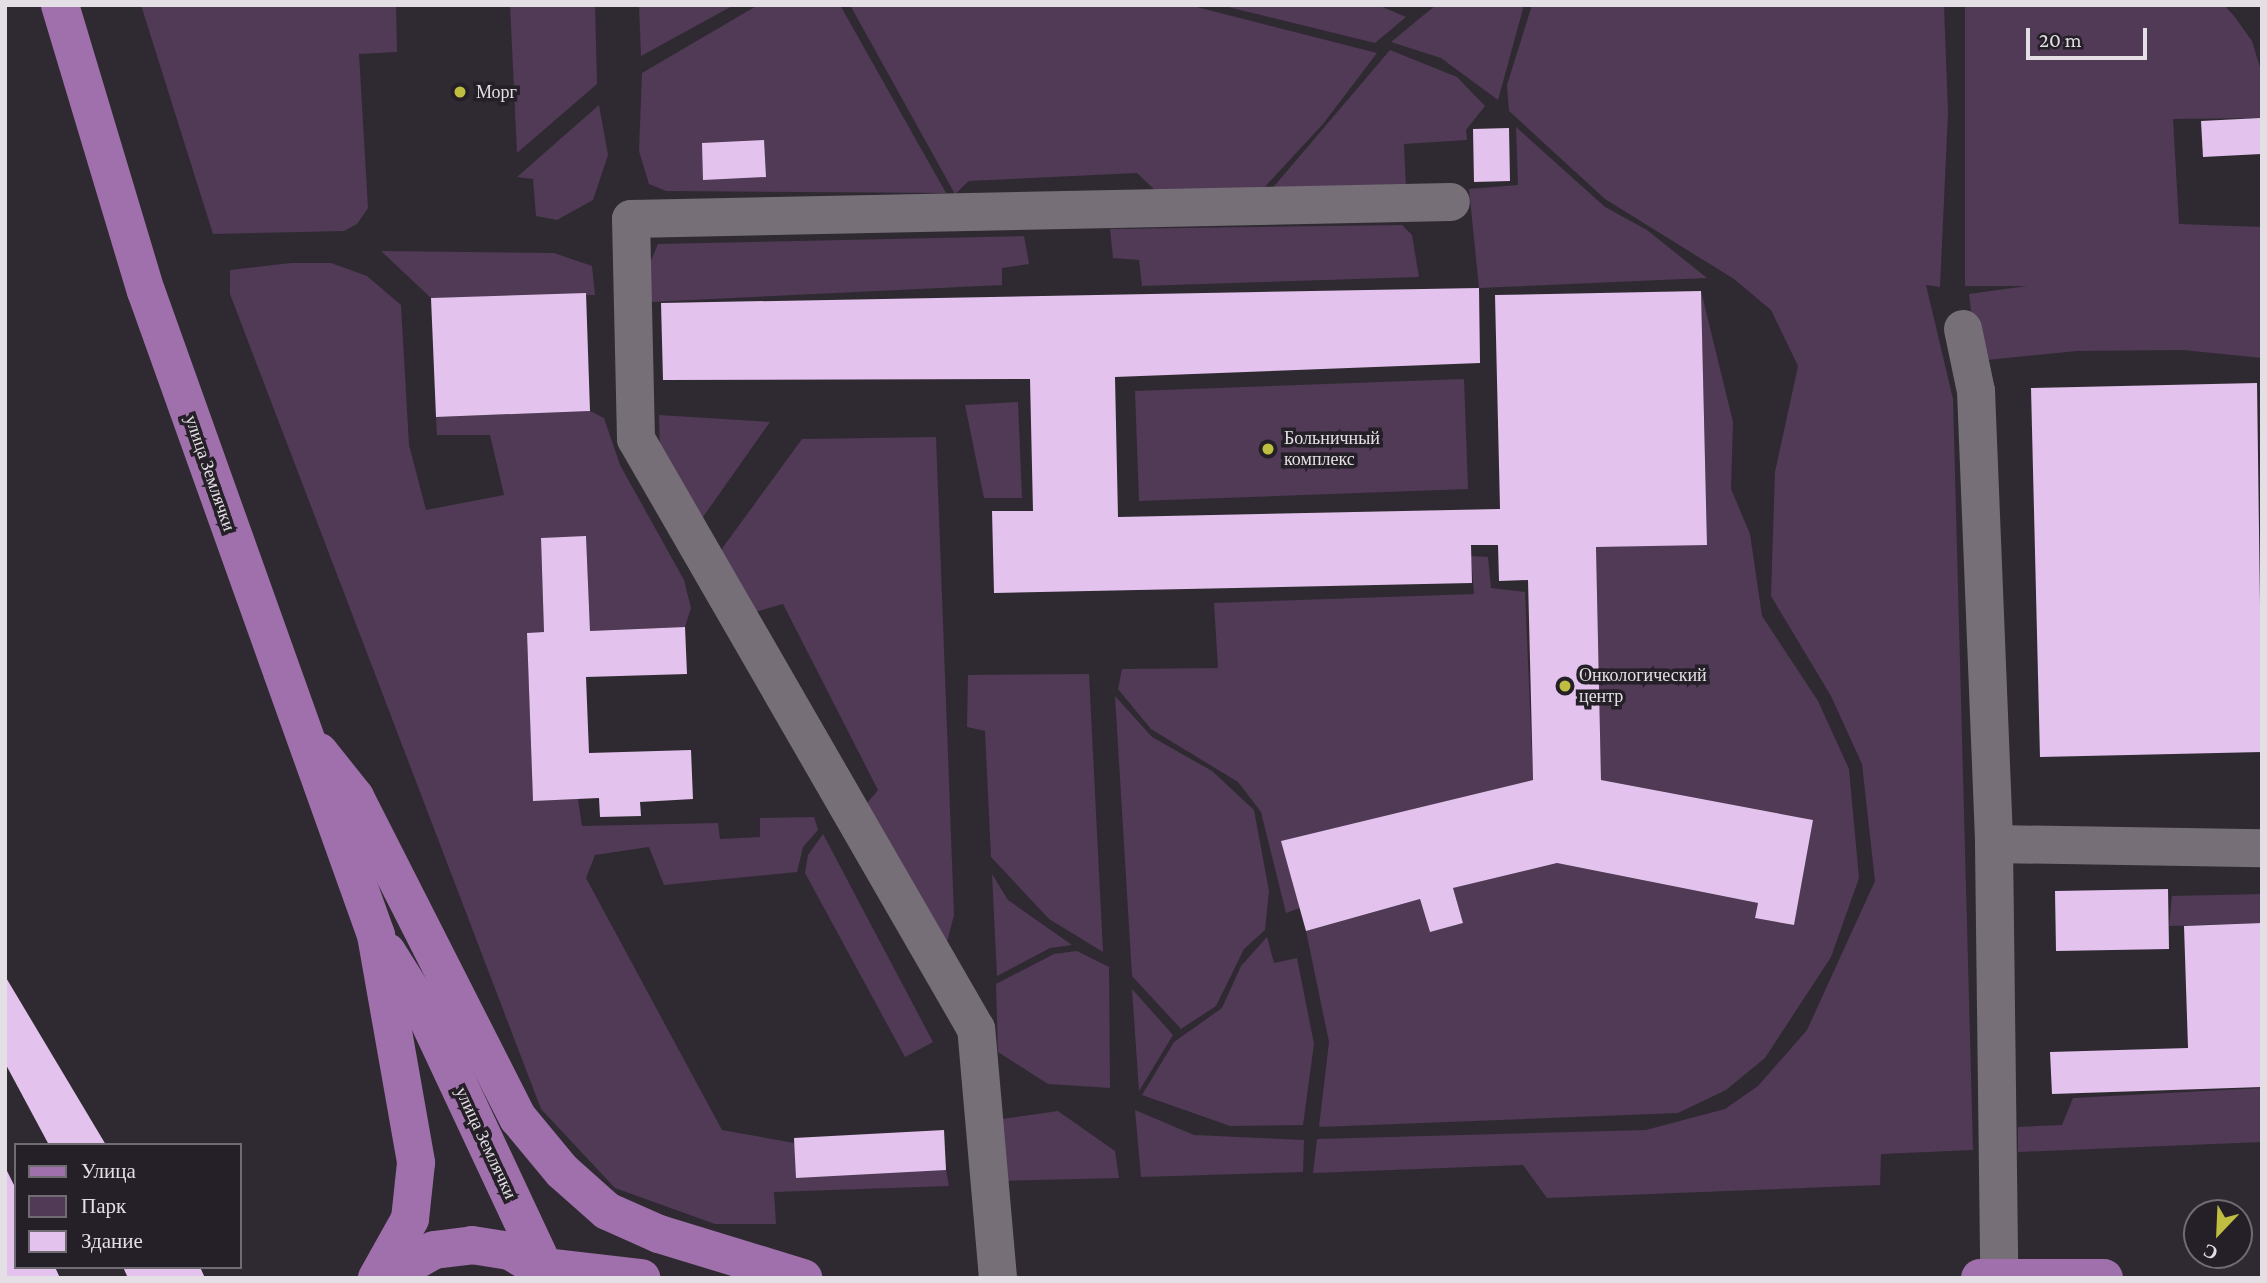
<!DOCTYPE html>
<meta charset="utf-8">
<style>
body{margin:0}
#map{position:relative;width:2267px;height:1283px;overflow:hidden;background:#2f2a31;font-family:"Crimson Pro",serif}
div>[style]{position:absolute}
[style*='--x']{left:calc(var(--x)*1px);top:calc(var(--y)*1px);width:calc(var(--w)*1px);rotate:calc(var(--a)*1deg)}
.green>*{inset:0;background:#503a56}
.building>*{inset:0;background:#e3c2ed}
.minor>*{height:38px;margin:-19px;padding:0 19px;transform-origin:19px;border-radius:19px;background:#766f77}
.major>*{height:38px;margin:-19px;padding:0 19px;transform-origin:19px;border-radius:19px;background:#a070ac}
.dots>*{width:19px;height:19px;translate:-50% -50%;box-sizing:border-box;border:4px solid #252027;border-radius:50%}
span{translate:-50% -50%;white-space:nowrap;text-align:center;line-height:1.15;-webkit-text-stroke:7px #252027;paint-order:stroke}
.poi-label{font-size:18px;color:#e3dfe4}
.left{translate:0 -50%;text-align:left}
.street-label{font-size:18px;color:#e3dfe4}
.frame{position:absolute;inset:0;border:7px solid #e3dfe4;pointer-events:none}
.legend{position:absolute;left:14px;top:1143px;width:228px;height:126px;box-sizing:border-box;background:#252027;border:2px solid #716c73;margin:0;padding:9px 12px;list-style:none;font-size:21px;color:#e3dfe4}
.legend li{display:flex;align-items:center;gap:14px;height:35px}
.legend b{width:35px;border:2px solid #716c73}
.north{position:absolute;left:2183px;top:1199px;width:70px;height:70px;box-sizing:border-box;background:#252027;border:2px solid #716c73;border-radius:50%;rotate:203deg;font-size:19px;font-weight:700;line-height:28px;text-align:center;color:#e3dfe4}
.north::after{content:'';display:block;margin:auto;width:24px;height:32px;background:#bfbe41;clip-path:polygon(50% 0,100% 100%,50% 72%,0 100%)}
.scale{position:absolute;left:2026px;top:28px;width:121px;height:32px;box-sizing:border-box;border:4px solid #e3dfe4;border-top:0;padding-left:9px;font-size:21px;line-height:24px;white-space:nowrap;color:#e3dfe4;-webkit-text-stroke:5px #252027;paint-order:stroke}
</style>
<div id="map">
<div class="green">
<i style="clip-path:polygon(141px 5px,396px 5px,397px 52px,359px 54px,368px 208px,357px 224px,344px 231px,213px 234px)"></i>
<i style="clip-path:polygon(510px 5px,595px 5px,597px 84px,517px 153px)"></i>
<i style="clip-path:polygon(639px 5px,734px 5px,641px 56px)"></i>
<i style="clip-path:polygon(758px 5px,840px 5px,946px 193px,666px 191px,649px 184px,639px 151px,642px 73px)"></i>
<i style="clip-path:polygon(850px 5px,1189px 5px,1377px 53px,1323px 124px,1259px 193px,1160px 195px,1137px 173px,969px 181px,955px 194px)"></i>
<i style="clip-path:polygon(1220px 5px,1378px 5px,1406px 17px,1375px 43px)"></i>
<i style="clip-path:polygon(1436px 5px,1524px 5px,1498px 100px,1441px 58px,1391px 42px)"></i>
<i style="clip-path:polygon(1532px 5px,1944px 5px,1948px 113px,1940px 287px,1926px 285px,1953px 399px,1973px 1150px,1881px 1154px,1880px 1185px,1547px 1198px,1523px 1165px,1313px 1173px,1317px 1139px,1646px 1130px,1725px 1109px,1758px 1086px,1807px 1030px,1875px 881px,1862px 764px,1831px 696px,1771px 596px,1775px 472px,1798px 366px,1771px 310px,1734px 279px,1605px 199px,1509px 111px,1507px 85px)"></i>
<i style="clip-path:polygon(1965px 5px,2224px 5px,2234px 16px,2252px 41px,2262px 74px,2262px 118px,2173px 119px,2179px 224px,2262px 227px,2262px 358px,2183px 350px,2077px 351px,1977px 361px,1969px 294px,2027px 286px,1965px 286px)"></i>
<i style="clip-path:polygon(1390px 50px,1457px 77px,1485px 106px,1466px 130px,1467px 140px,1404px 144px,1406px 188px,1270px 191px)"></i>
<i style="clip-path:polygon(599px 105px,608px 155px,593px 200px,557px 220px,536px 216px,533px 179px,517px 177px)"></i>
<i style="clip-path:polygon(1516px 127px,1605px 207px,1647px 230px,1707px 278px,1479px 288px,1469px 189px,1518px 185px)"></i>
<i style="clip-path:polygon(1402px 225px,1412px 235px,1419px 277px,1142px 286px,1139px 260px,1113px 258px,1110px 229px)"></i>
<i style="clip-path:polygon(1024px 236px,1029px 264px,1002px 268px,1002px 285px,650px 302px,645px 275px,658px 244px)"></i>
<i style="clip-path:polygon(381px 251px,554px 253px,592px 266px,595px 295px,431px 298px)"></i>
<i style="clip-path:polygon(291px 263px,331px 263px,367px 276px,401px 305px,409px 445px,426px 510px,504px 495px,490px 435px,437px 435px,436px 417px,590px 411px,604px 418px,620px 465px,684px 580px,691px 608px,685px 627px,590px 631px,586px 537px,541px 538px,544px 632px,527px 633px,533px 800px,578px 799px,582px 826px,718px 823px,720px 839px,760px 837px,760px 818px,814px 817px,818px 830px,803px 847px,797px 872px,664px 885px,649px 847px,595px 855px,586px 878px,722px 1130px,946px 1170px,949px 1186px,774px 1192px,776px 1224px,715px 1224px,615px 1188px,541px 1109px,230px 294px,230px 270px)"></i>
<i style="clip-path:polygon(1701px 291px,1733px 422px,1731px 489px,1750px 534px,1762px 616px,1818px 701px,1849px 769px,1859px 878px,1831px 957px,1765px 1058px,1726px 1090px,1678px 1113px,1319px 1127px,1329px 1042px,1306px 931px,1420px 899px,1430px 932px,1463px 923px,1453px 888px,1557px 863px,1758px 903px,1755px 918px,1794px 925px,1813px 820px,1601px 780px,1596px 547px,1707px 544px)"></i>
<i style="clip-path:polygon(1464px 379px,1468px 489px,1139px 501px,1135px 391px)"></i>
<i style="clip-path:polygon(1018px 402px,1022px 498px,984px 498px,965px 405px)"></i>
<i style="clip-path:polygon(659px 415px,770px 422px,698px 524px,660px 455px)"></i>
<i style="clip-path:polygon(936px 437px,954px 915px,947px 942px,853px 820px,878px 790px,783px 604px,755px 612px,721px 550px,802px 439px)"></i>
<i style="clip-path:polygon(1471px 556px,1488px 557px,1491px 588px,1525px 592px,1533px 780px,1282px 841px,1300px 908px,1286px 913px,1261px 812px,1238px 782px,1151px 729px,1118px 689px,1122px 669px,1218px 668px,1214px 603px,1474px 594px)"></i>
<i style="clip-path:polygon(1089px 674px,1103px 952px,1049px 919px,991px 857px,985px 731px,967px 727px,968px 675px)"></i>
<i style="clip-path:polygon(1115px 696px,1152px 737px,1212px 771px,1254px 810px,1269px 891px,1265px 930px,1244px 949px,1216px 1006px,1181px 1029px,1132px 976px)"></i>
<i style="clip-path:polygon(823px 834px,933px 1042px,905px 1057px,805px 873px,808px 855px)"></i>
<i style="clip-path:polygon(992px 874px,1008px 900px,1072px 945px,1050px 948px,997px 976px)"></i>
<i style="clip-path:polygon(2262px 894px,2262px 923px,2169px 926px,2172px 896px)"></i>
<i style="clip-path:polygon(1267px 937px,1274px 963px,1297px 958px,1314px 1044px,1303px 1125px,1230px 1126px,1142px 1095px,1174px 1042px,1222px 1008px,1241px 966px)"></i>
<i style="clip-path:polygon(1077px 951px,1109px 967px,1110px 1088px,1048px 1084px,998px 1052px,996px 984px,1054px 954px)"></i>
<i style="clip-path:polygon(1132px 989px,1173px 1035px,1139px 1091px)"></i>
<i style="clip-path:polygon(2262px 1088px,2262px 1142px,2018px 1152px,2018px 1127px,2062px 1125px,2073px 1098px)"></i>
<i style="clip-path:polygon(1135px 1110px,1194px 1135px,1304px 1140px,1303px 1172px,1141px 1177px)"></i>
<i style="clip-path:polygon(1058px 1111px,1115px 1151px,1119px 1178px,997px 1181px,1002px 1119px)"></i>
</div>
<div class="building">
<i style="clip-path:polygon(2260px 118px,2261px 154px,2203px 157px,2201px 121px)"></i>
<i style="clip-path:polygon(1509px 128px,1510px 181px,1474px 182px,1473px 129px)"></i>
<i style="clip-path:polygon(764px 140px,766px 177px,703px 180px,702px 143px)"></i>
<i style="clip-path:polygon(1479px 288px,1480px 363px,1115px 377px,1118px 517px,1500px 509px,1495px 295px,1701px 291px,1707px 545px,1596px 547px,1601px 780px,1813px 820px,1794px 925px,1755px 918px,1758px 903px,1557px 863px,1453px 888px,1463px 923px,1430px 932px,1420px 899px,1306px 931px,1281px 841px,1533px 780px,1528px 580px,1499px 581px,1498px 545px,1471px 545px,1472px 583px,994px 593px,992px 511px,1033px 511px,1030px 379px,663px 380px,661px 303px)"></i>
<i style="clip-path:polygon(586px 293px,590px 411px,436px 417px,431px 298px)"></i>
<i style="clip-path:polygon(2257px 383px,2262px 752px,2040px 757px,2031px 388px)"></i>
<i style="clip-path:polygon(586px 536px,590px 631px,685px 627px,687px 674px,586px 677px,589px 753px,691px 750px,693px 799px,640px 802px,641px 816px,600px 817px,599px 798px,533px 801px,527px 633px,544px 632px,541px 538px)"></i>
<i style="clip-path:polygon(2168px 889px,2169px 949px,2056px 951px,2055px 891px)"></i>
<i style="clip-path:polygon(2262px 923px,2262px 1087px,2052px 1094px,2050px 1052px,2188px 1048px,2184px 926px)"></i>
<i style="clip-path:polygon(5px 976px,106px 1145px,49px 1145px,5px 1063px)"></i>
<i style="clip-path:polygon(944px 1130px,946px 1170px,796px 1178px,794px 1138px)"></i>
<i style="clip-path:polygon(5px 1167px,16px 1189px,16px 1267px,55px 1267px,60px 1278px,5px 1278px)"></i>
<i style="clip-path:polygon(123px 1267px,200px 1267px,205px 1278px,128px 1278px)"></i>
</div>
<div class="minor">
<i style="--x:1963;--y:329;--w:63;--a:78.2"></i>
<i style="--x:1976;--y:391;--w:453;--a:87.7"></i>
<i style="--x:1994;--y:844;--w:433;--a:89.3"></i>
<i style="--x:1994;--y:844;--w:268;--a:0.9"></i>
<i style="--x:998;--y:1278;--w:250;--a:-95"></i>
<i style="--x:976;--y:1029;--w:681;--a:-119.95"></i>
<i style="--x:636;--y:439;--w:220;--a:-91.3"></i>
<i style="--x:631;--y:219;--w:820;--a:-1.19"></i>
</div>
<div class="major">
<i style="--x:60;--y:5;--w:299;--a:73.3"></i>
<i style="--x:146;--y:291;--w:684;--a:70.35"></i>
<i style="--x:376;--y:935;--w:231;--a:80"></i>
<i style="--x:416;--y:1163;--w:56;--a:96.1"></i>
<i style="--x:410;--y:1219;--w:68;--a:119.2"></i>
<i style="--x:319;--y:752;--w:58;--a:51.3"></i>
<i style="--x:355;--y:797;--w:360;--a:63.1"></i>
<i style="--x:518;--y:1118;--w:69;--a:50.3"></i>
<i style="--x:562;--y:1171;--w:60;--a:41.6"></i>
<i style="--x:607;--y:1211;--w:57;--a:23.9"></i>
<i style="--x:659;--y:1234;--w:151;--a:17"></i>
<i style="--x:387;--y:952;--w:70;--a:57.9"></i>
<i style="--x:424;--y:1011;--w:283;--a:64.9"></i>
<i style="--x:544;--y:1267;--w:98;--a:6.5"></i>
<i style="--x:385;--y:1278;--w:56;--a:-29.7"></i>
<i style="--x:434;--y:1250;--w:38;--a:-7"></i>
<i style="--x:472;--y:1245;--w:38;--a:9"></i>
<i style="--x:510;--y:1251;--w:49;--a:30.8"></i>
<i style="--x:1980;--y:1278;--w:124;--a:0"></i>
</div>
<div class="dots">
<i style="left:460px;top:92px;background:#bfbe41"></i>
<i style="left:1268px;top:449px;background:#bfbe41"></i>
<i style="left:1565px;top:686px;background:#bfbe41"></i>
</div>
<div class="poi-label">
<span class="left" style="left:476px;top:92px">Морг</span>
<span class="left" style="left:1284px;top:449px">Больничный<br>комплекс</span>
<span class="left" style="left:1579px;top:686px">Онкологический<br>центр</span>
</div>
<div class="street-label">
<span style="left:210px;top:473px;rotate:71deg">улица Землячки</span>
<span style="left:486px;top:1143px;rotate:65deg">улица Землячки</span>
</div>
<div class="frame"></div>
<ul class="legend">
<li><b style="height:9px;background:#a070ac"></b>Улица</li>
<li><b style="height:19px;background:#503a56"></b>Парк</li>
<li><b style="height:19px;background:#e3c2ed"></b>Здание</li>
</ul>
<div class="north">С</div>
<div class="scale">20 m</div>
</div>
